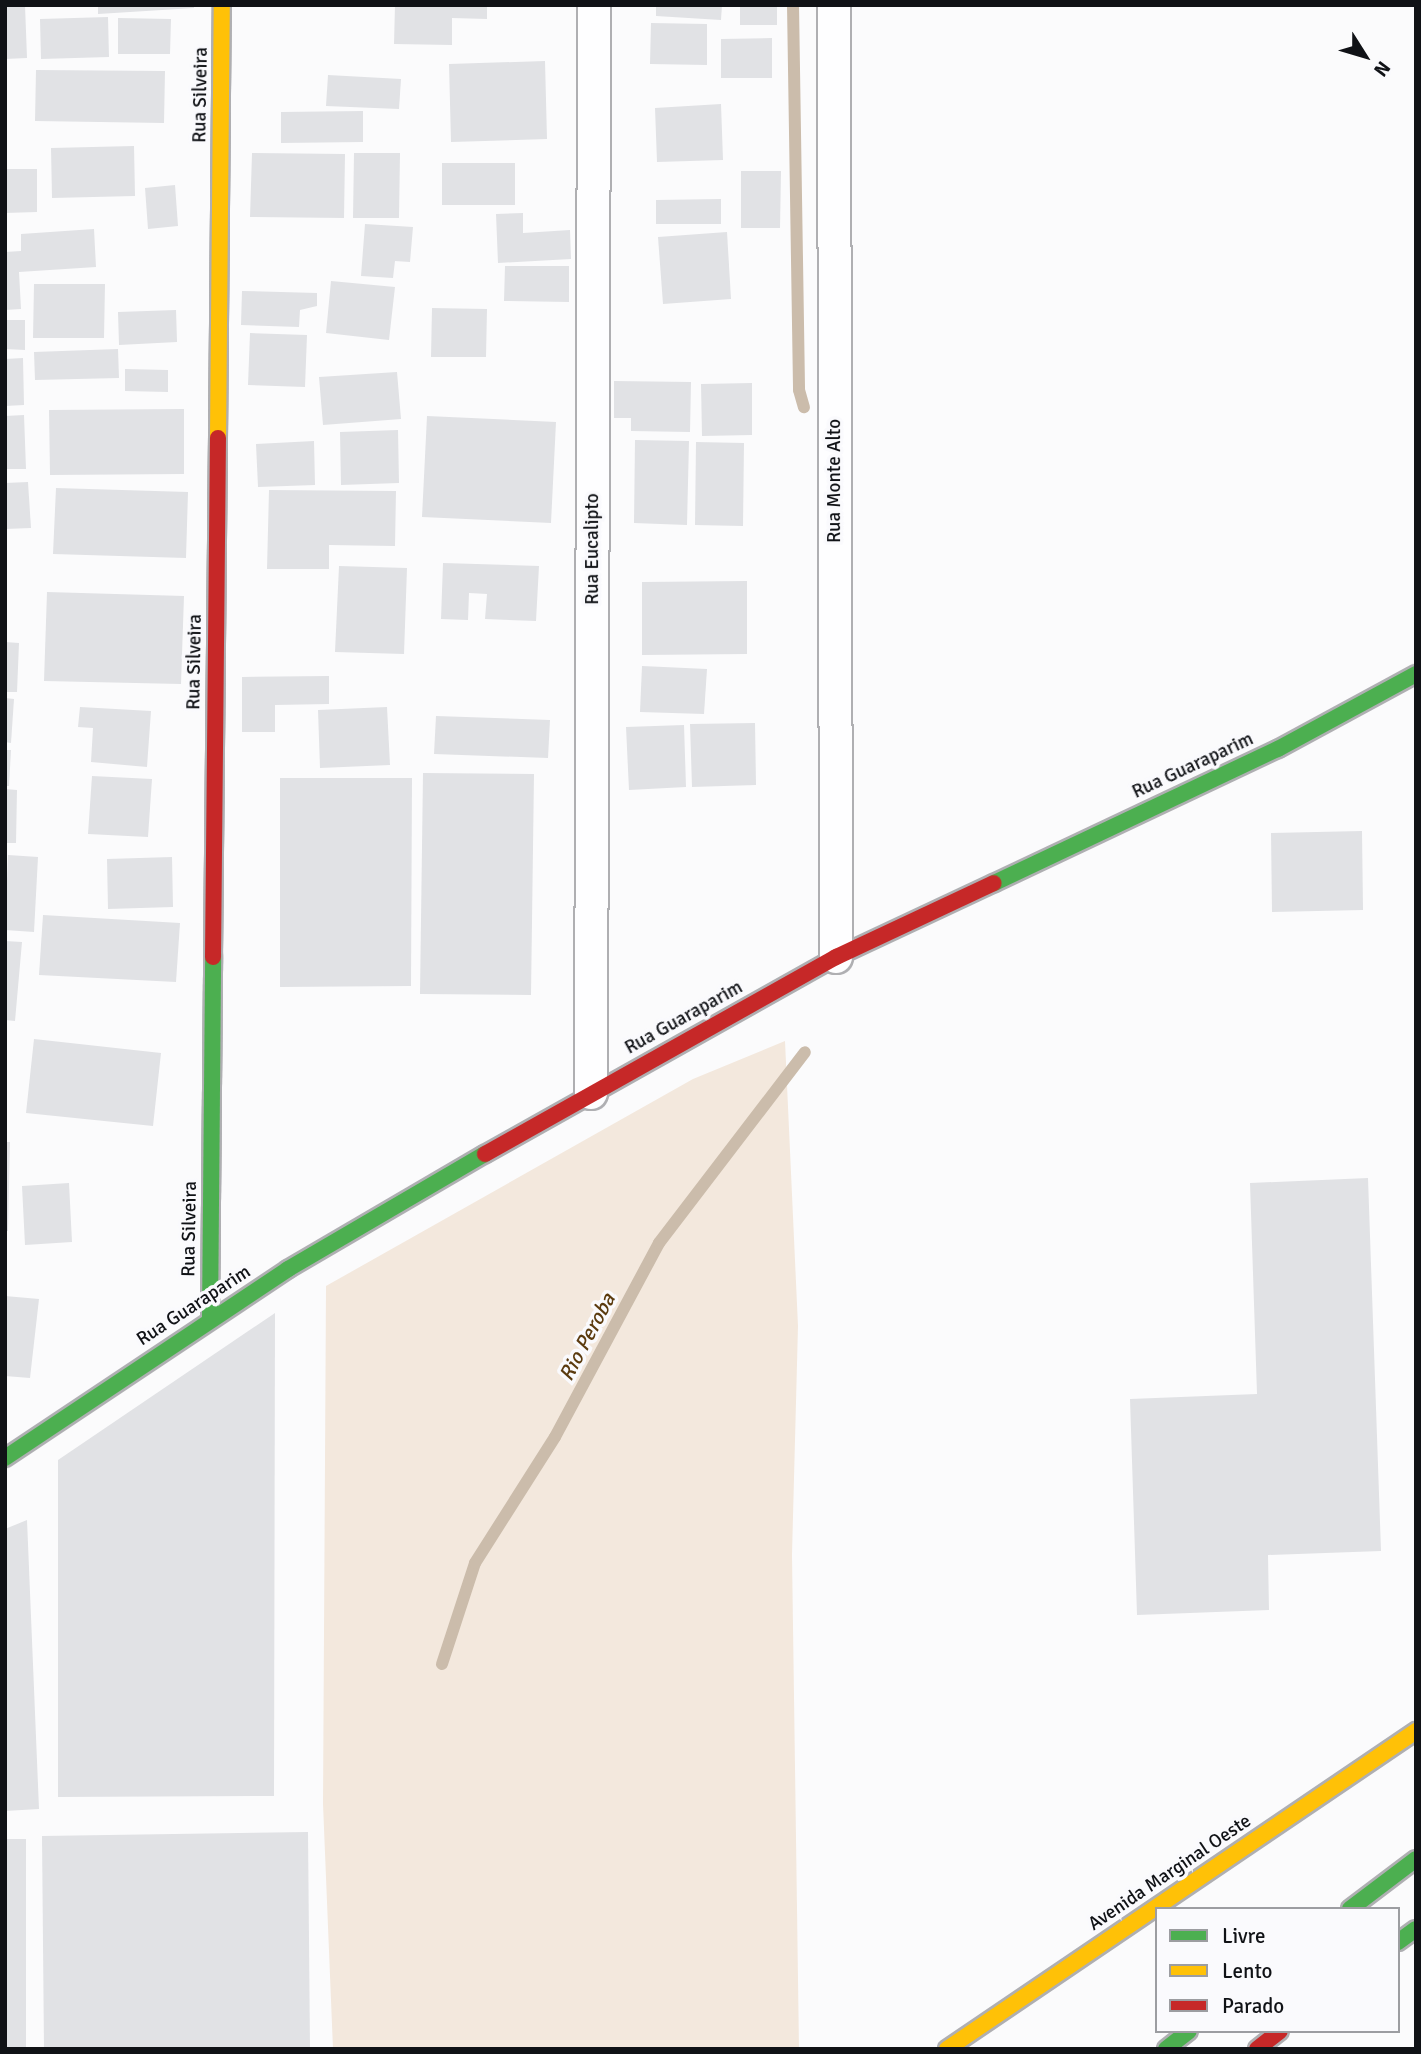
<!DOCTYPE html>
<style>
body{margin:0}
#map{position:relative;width:1421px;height:2054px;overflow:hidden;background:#fbfbfc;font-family:Signika,sans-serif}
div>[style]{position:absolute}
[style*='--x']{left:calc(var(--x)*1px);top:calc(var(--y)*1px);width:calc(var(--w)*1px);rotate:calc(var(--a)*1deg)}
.green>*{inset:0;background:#f3e8dd}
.stream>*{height:12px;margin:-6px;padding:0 6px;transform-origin:6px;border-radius:6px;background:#cbbcab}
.building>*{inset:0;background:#e1e2e5}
.roads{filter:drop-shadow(2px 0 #afafb2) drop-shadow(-2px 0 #afafb2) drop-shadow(0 2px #afafb2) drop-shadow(0 -2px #afafb2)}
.street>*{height:32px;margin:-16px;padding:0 16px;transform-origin:16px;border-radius:16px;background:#fefeff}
.fast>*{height:16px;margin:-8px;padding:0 8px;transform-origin:8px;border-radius:8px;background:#4caf50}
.slow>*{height:16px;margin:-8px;padding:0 8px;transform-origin:8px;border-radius:8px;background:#ffc107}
.jam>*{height:16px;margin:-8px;padding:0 8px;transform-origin:8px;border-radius:8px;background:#c62828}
span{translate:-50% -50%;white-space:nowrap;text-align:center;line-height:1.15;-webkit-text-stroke:7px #fafafd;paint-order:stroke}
.street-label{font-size:19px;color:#101216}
.water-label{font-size:21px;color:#5b3b0f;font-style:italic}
.frame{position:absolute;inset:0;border:7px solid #101216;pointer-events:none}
.legend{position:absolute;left:1155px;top:1907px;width:245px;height:126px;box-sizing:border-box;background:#fafafd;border:2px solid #9c9da1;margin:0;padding:9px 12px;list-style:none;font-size:21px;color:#101216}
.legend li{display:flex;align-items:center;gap:14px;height:35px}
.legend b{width:35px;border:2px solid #9c9da1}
.north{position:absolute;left:1330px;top:21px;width:70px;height:70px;-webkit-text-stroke:5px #fafafd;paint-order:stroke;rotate:127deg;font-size:19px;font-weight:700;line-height:28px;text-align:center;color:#101216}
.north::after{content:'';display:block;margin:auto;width:24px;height:32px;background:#101216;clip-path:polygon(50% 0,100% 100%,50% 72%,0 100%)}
</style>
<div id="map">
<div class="green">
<i style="clip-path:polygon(785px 1041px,798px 1326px,792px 1555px,799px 2049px,333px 2049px,323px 1804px,326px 1286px,693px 1079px)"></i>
</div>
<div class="stream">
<i style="--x:793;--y:5;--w:385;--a:89.1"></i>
<i style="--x:799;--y:390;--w:18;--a:74"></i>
<i style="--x:442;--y:1664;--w:106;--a:-71.9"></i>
<i style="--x:475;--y:1563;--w:149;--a:-57.6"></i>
<i style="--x:555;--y:1437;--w:220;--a:-61.8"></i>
<i style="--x:659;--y:1243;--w:240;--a:-52.6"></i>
</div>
<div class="building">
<i style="clip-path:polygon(5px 5px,25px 5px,27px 58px,5px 59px)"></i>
<i style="clip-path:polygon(98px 5px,194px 5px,194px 8px,98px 14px)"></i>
<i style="clip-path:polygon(395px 5px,487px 5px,487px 19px,452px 18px,452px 45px,394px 44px)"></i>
<i style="clip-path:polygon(656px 5px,722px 5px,721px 20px,656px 16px)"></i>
<i style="clip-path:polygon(740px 5px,777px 5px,777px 25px,740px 25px)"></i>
<i style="clip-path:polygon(108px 17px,109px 57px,41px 59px,40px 19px)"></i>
<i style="clip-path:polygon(118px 18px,171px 19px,170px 54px,118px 54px)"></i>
<i style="clip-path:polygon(651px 23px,707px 24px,707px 65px,650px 64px)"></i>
<i style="clip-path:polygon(772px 38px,772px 78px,721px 78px,721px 39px)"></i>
<i style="clip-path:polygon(545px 61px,547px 139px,451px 142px,449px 64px)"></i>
<i style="clip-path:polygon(36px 70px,165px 71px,164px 123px,35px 121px)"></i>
<i style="clip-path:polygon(328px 75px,401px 79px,399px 109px,326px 106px)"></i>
<i style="clip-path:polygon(721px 104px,723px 160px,657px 162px,655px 108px)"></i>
<i style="clip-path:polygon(363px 111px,363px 142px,281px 143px,281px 112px)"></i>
<i style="clip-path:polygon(134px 146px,135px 196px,52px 198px,51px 148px)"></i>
<i style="clip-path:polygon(252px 153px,345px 154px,344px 218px,250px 217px)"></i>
<i style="clip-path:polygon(354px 153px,400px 153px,399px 218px,353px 218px)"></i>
<i style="clip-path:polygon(442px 163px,515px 163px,515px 205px,442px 205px)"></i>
<i style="clip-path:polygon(5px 169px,37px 169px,37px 212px,5px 213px)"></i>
<i style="clip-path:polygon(741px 171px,781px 171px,780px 228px,741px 228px)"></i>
<i style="clip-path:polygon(175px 185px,178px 226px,148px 229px,145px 188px)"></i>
<i style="clip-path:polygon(721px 199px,721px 224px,656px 224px,656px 200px)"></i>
<i style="clip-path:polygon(523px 213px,523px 233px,570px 230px,571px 259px,498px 263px,496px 214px)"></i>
<i style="clip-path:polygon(365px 224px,413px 227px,410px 262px,395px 261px,393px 278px,361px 276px)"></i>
<i style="clip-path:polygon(94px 229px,96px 267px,19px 272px,21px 309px,5px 310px,5px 252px,21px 251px,21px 234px)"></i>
<i style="clip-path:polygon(727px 232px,731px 299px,663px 304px,658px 237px)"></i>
<i style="clip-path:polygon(505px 266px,569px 266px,569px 302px,504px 301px)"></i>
<i style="clip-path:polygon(331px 281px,395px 287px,389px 340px,326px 333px)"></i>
<i style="clip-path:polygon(34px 284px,105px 284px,104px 338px,33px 338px)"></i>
<i style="clip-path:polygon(242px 291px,317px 293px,317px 306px,300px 310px,299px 327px,241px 325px)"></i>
<i style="clip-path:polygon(432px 308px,487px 309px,486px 357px,431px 357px)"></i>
<i style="clip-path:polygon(176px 310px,177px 342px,119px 345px,118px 312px)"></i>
<i style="clip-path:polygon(5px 320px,25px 320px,25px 350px,5px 349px)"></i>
<i style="clip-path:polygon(250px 333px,307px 335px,305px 387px,248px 385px)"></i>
<i style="clip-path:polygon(118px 349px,119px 378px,35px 380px,34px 352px)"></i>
<i style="clip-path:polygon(23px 358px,24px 405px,5px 406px,5px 359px)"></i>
<i style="clip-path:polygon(125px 369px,168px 370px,168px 392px,125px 391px)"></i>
<i style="clip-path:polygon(397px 372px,401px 419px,323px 425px,319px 377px)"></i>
<i style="clip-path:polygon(614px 381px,691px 382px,690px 432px,631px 431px,631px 418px,614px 418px)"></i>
<i style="clip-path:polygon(752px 383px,752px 435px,702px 436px,701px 384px)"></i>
<i style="clip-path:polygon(184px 409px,184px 474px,50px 475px,49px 410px)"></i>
<i style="clip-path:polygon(24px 415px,26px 469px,5px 469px,5px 416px)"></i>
<i style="clip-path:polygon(427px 416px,556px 422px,551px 523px,422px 517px)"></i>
<i style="clip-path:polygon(398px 430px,399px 483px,341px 485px,340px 432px)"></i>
<i style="clip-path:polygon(635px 440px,689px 441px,687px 525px,634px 523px)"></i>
<i style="clip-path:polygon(314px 441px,315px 485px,258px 487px,256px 444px)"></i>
<i style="clip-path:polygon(696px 442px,744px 443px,743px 526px,695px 525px)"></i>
<i style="clip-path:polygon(28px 482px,31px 528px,5px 529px,5px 483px)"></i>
<i style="clip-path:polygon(56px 488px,188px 492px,186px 558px,53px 554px)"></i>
<i style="clip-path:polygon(269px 490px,396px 491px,395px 546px,329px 545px,329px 569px,267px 569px)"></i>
<i style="clip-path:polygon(443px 563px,539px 566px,536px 621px,485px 619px,487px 594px,469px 593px,468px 620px,441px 619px)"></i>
<i style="clip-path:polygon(339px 566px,407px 568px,404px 654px,335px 652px)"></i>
<i style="clip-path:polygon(747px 581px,747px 654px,642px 655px,642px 582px)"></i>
<i style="clip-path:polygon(47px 592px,184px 596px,181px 684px,44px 681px)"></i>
<i style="clip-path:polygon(5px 642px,19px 643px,17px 692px,5px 692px)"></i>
<i style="clip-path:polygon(642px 666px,707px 669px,704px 714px,640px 712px)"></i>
<i style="clip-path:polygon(329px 676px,329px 704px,275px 705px,275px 732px,242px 732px,242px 677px)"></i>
<i style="clip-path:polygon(5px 698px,14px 699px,11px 743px,5px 742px)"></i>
<i style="clip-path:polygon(80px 707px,151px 711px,147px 767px,91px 762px,93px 728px,78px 727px)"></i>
<i style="clip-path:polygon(387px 707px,390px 765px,320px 768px,318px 710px)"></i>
<i style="clip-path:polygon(436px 716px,550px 720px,548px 758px,434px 754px)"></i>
<i style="clip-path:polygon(755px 723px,756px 785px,692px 787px,690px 724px)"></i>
<i style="clip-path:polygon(684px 725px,686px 787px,629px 790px,626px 727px)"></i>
<i style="clip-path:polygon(5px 750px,11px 750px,9px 786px,5px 786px)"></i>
<i style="clip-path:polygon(423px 773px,534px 774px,531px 995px,420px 994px)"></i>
<i style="clip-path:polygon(92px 776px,152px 779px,148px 837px,88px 834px)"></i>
<i style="clip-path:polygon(280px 778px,412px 778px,411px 986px,280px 987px)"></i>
<i style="clip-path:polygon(5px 789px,17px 790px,16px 843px,5px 843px)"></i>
<i style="clip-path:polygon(1362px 831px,1363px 910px,1272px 912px,1271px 833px)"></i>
<i style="clip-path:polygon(8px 855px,38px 857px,34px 932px,5px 930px)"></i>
<i style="clip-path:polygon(172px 857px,173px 907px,108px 909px,107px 859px)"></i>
<i style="clip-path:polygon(43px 915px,180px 923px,176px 982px,39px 975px)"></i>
<i style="clip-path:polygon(5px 941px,22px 942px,15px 1021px,5px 1020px)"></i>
<i style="clip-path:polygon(34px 1039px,161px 1053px,153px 1126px,26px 1113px)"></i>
<i style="clip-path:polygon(5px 1142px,10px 1142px,8px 1231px,5px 1231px)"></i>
<i style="clip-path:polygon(1368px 1178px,1381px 1551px,1268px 1555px,1269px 1610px,1137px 1615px,1130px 1399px,1257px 1394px,1250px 1183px)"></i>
<i style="clip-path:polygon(69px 1183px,72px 1242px,25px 1245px,22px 1186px)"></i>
<i style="clip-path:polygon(5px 1296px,39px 1299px,30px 1378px,5px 1376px)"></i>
<i style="clip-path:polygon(275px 1313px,274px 1796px,58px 1797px,58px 1460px)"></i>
<i style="clip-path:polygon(27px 1520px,39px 1809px,5px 1811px,5px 1529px)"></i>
<i style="clip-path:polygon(308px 1832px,310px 2049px,44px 2049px,42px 1836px)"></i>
<i style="clip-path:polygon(5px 1839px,26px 1839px,26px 2049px,5px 2049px)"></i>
</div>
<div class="roads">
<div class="street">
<i style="--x:834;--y:5;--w:952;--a:89.88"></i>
<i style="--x:591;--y:1093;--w:1088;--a:-89.84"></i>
</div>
<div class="fast">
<i style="--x:994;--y:883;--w:314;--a:-25.3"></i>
<i style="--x:1278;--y:749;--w:157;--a:-28.5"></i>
<i style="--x:210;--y:1318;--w:361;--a:-89.5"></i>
<i style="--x:5;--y:1458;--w:340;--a:-33.7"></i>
<i style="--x:288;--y:1269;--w:228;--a:-30.3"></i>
<i style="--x:1350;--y:1909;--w:83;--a:-37.1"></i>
<i style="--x:1398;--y:1942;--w:22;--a:-36"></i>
<i style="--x:1166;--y:2049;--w:29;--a:-38"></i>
</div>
<div class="slow">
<i style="--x:218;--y:438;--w:433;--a:-89.5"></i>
<i style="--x:947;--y:2049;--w:567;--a:-34.14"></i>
</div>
<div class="jam">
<i style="--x:213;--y:957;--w:519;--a:-89.45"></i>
<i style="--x:485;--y:1154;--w:403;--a:-29.3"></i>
<i style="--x:836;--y:957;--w:174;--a:-25.1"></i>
<i style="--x:1257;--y:2049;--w:29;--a:-38"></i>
</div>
</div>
<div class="street-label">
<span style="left:201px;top:95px;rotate:-89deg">Rua Silveira</span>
<span style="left:835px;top:481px;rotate:-90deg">Rua Monte Alto</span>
<span style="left:593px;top:549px;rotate:-90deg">Rua Eucalipto</span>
<span style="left:195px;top:662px;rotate:-89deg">Rua Silveira</span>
<span style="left:1193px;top:766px;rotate:-25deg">Rua Guaraparim</span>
<span style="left:684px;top:1018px;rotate:-29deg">Rua Guaraparim</span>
<span style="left:190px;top:1229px;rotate:-89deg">Rua Silveira</span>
<span style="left:194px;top:1306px;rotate:-33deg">Rua Guaraparim</span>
<span style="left:1170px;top:1873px;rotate:-34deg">Avenida Marginal Oeste</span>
</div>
<div class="water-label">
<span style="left:587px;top:1337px;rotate:-62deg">Rio Peroba</span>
</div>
<div class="frame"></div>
<ul class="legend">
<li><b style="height:9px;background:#4caf50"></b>Livre</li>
<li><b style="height:9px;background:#ffc107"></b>Lento</li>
<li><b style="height:9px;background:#c62828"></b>Parado</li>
</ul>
<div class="north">N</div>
</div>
